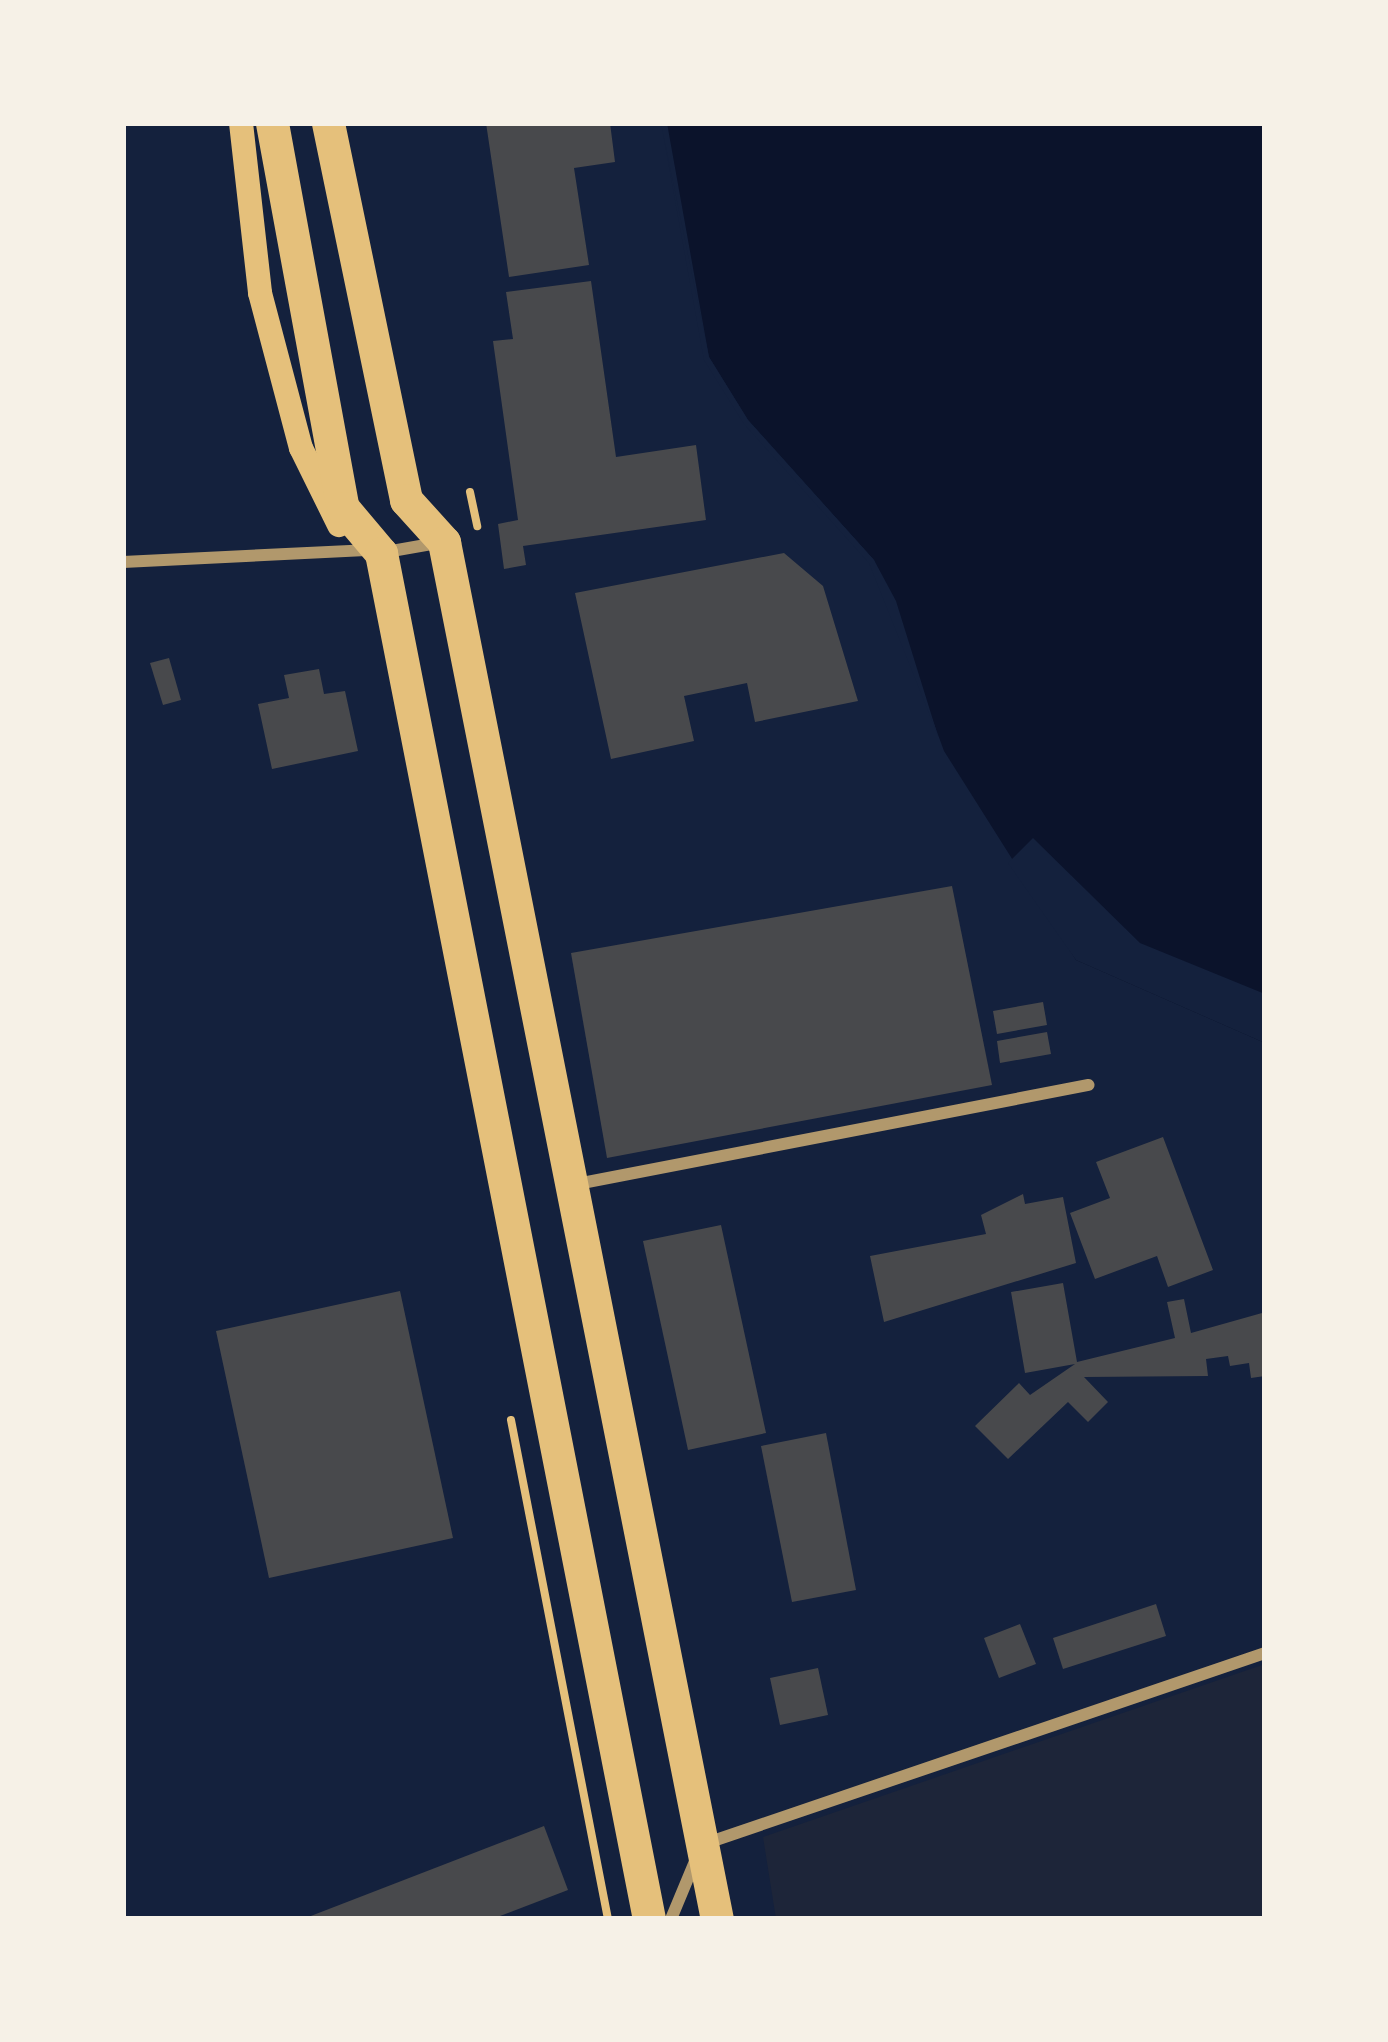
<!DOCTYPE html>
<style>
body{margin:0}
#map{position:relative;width:1388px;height:2042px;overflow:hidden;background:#14213d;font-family:Quicksand,sans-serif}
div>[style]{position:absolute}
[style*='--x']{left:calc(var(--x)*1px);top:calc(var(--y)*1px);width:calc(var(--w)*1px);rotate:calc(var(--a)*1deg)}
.green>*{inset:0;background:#1d2539}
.water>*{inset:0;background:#0b132b}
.pier>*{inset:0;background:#14213d}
.building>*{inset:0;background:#48494c}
.path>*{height:8px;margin:-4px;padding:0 4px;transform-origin:4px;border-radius:4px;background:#e5c07b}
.minor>*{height:12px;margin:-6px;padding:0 6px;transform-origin:6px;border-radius:6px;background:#b1986c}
.secondary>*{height:24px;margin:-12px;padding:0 12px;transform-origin:12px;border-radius:12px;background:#e5c07b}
.trunk>*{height:33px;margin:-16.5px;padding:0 16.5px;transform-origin:16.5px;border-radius:16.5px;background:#e5c07b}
span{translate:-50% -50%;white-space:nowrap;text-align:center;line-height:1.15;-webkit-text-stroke:12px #f6f1e7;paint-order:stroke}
.frame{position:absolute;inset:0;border:126px solid #f6f1e7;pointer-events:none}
</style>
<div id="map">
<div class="green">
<i style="clip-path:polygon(1265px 1664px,1265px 1919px,776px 1919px,763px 1837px)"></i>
</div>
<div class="water">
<i style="clip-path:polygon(667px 123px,1265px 123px,1265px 1043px,1076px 960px,944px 751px,874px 560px,748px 420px,709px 357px)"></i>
</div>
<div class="pier">
<i style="clip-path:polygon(661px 123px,709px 357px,748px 420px,874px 560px,896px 601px,938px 736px,869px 563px,744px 424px,704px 360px)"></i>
<i style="clip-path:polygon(1033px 838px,1140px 943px,1265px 994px,1265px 1043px,1076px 960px,1008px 863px)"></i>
</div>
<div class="building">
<i style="clip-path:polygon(486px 123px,610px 123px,615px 162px,574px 168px,589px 265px,509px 277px)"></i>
<i style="clip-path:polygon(591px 281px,616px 457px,696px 445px,706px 520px,523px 546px,526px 565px,504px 569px,498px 524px,518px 520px,493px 341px,513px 339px,506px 292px)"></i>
<i style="clip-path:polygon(784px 553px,823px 586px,858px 701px,755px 722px,747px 683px,684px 696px,694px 741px,611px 759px,575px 593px)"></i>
<i style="clip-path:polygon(169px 658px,181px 700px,163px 705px,150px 663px)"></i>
<i style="clip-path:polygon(319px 669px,324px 694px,345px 691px,358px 751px,272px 769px,258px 704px,289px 698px,284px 675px)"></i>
<i style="clip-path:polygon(952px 886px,992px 1085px,607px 1158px,571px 953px)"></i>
<i style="clip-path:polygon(1043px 1002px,1047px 1025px,997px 1034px,993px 1011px)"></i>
<i style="clip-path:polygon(1047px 1032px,1051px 1054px,1000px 1063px,997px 1041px)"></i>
<i style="clip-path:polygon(1163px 1137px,1213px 1270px,1168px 1287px,1157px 1256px,1095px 1279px,1070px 1213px,1110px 1198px,1096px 1162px)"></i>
<i style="clip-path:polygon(1023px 1194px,1025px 1204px,1063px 1197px,1076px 1263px,884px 1322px,870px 1256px,986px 1234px,981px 1215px)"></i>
<i style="clip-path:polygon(721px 1225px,766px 1433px,688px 1450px,643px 1241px)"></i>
<i style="clip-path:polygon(1063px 1283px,1077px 1362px,1175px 1338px,1167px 1302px,1184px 1299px,1191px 1333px,1262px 1313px,1265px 1376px,1251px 1378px,1249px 1363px,1230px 1366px,1228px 1356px,1206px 1359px,1208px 1376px,1084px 1377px,1108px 1402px,1088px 1422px,1068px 1402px,1008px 1459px,975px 1426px,1019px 1383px,1030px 1395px,1075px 1364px,1025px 1373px,1011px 1292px)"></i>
<i style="clip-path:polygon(400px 1291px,453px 1538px,269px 1578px,216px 1331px)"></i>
<i style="clip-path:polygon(826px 1433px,856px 1590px,792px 1602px,761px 1446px)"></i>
<i style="clip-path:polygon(1156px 1604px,1166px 1636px,1063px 1669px,1053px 1638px)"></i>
<i style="clip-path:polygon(1020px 1624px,1036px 1664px,999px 1678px,984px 1638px)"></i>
<i style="clip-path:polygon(818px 1668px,828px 1715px,780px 1725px,770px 1678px)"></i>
<i style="clip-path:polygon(544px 1826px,568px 1890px,492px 1919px,303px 1919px)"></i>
</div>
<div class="path">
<i style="--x:470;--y:492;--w:35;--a:78"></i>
<i style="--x:511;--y:1420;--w:508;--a:79"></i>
</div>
<div class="minor">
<i style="--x:386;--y:552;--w:52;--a:-10"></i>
<i style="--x:123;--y:562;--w:243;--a:-2.8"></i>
<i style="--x:577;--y:1184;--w:521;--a:-10.96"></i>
<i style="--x:707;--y:1843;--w:589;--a:-18.8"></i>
<i style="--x:671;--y:1919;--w:65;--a:-67.4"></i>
</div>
<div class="secondary">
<i style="--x:241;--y:123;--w:171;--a:83.6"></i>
<i style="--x:260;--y:293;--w:160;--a:75.2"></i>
<i style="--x:301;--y:448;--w:86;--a:63.7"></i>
</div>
<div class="trunk">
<i style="--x:272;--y:123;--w:391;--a:79.6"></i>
<i style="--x:343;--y:508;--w:59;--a:49.8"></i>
<i style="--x:381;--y:553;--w:1392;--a:78.9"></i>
<i style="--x:328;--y:123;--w:385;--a:78.3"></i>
<i style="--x:406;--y:500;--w:57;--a:47.9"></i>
<i style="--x:444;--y:542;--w:1404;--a:78.79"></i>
</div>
<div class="frame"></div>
</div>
